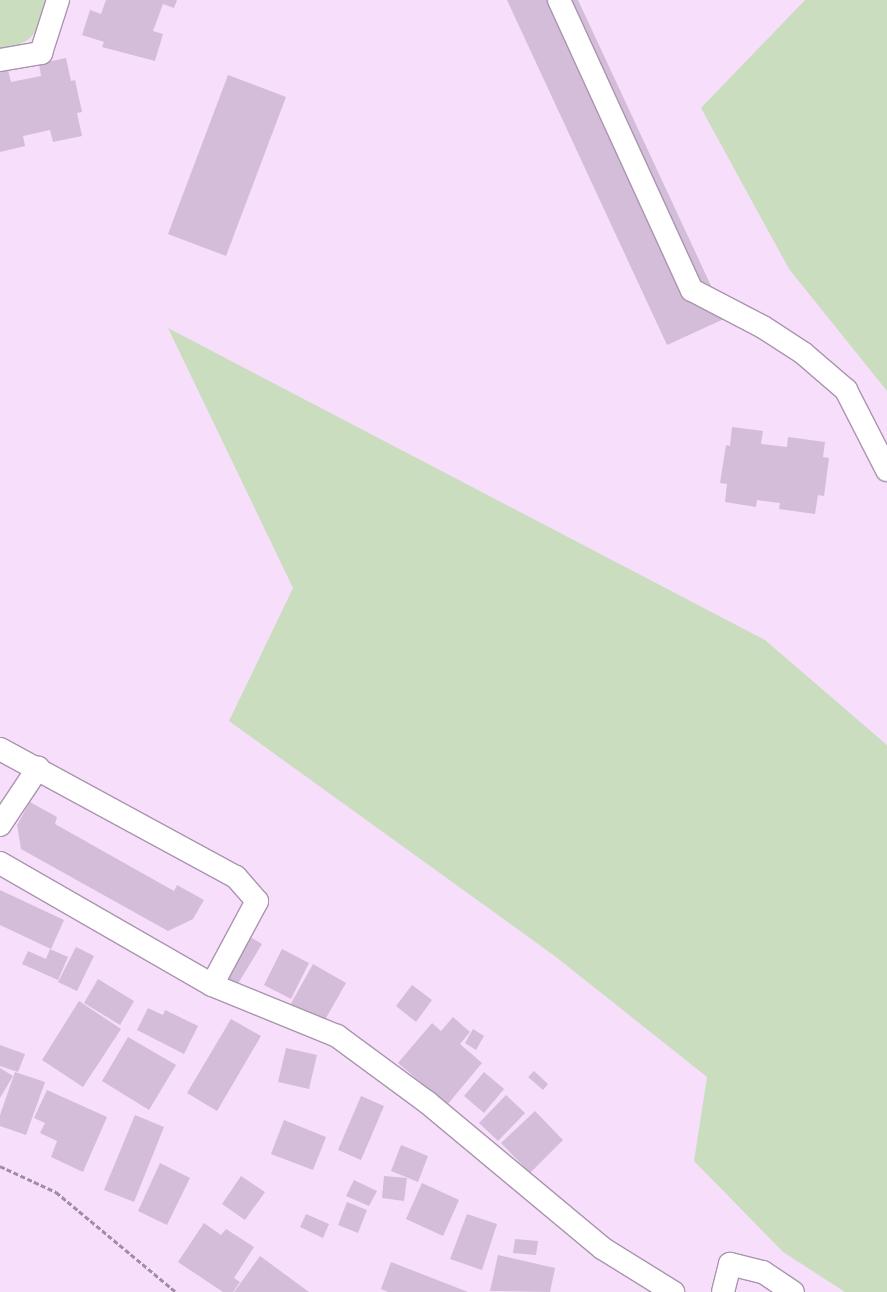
<!DOCTYPE html>
<style>
body{margin:0}
#map{position:relative;width:887px;height:1292px;overflow:hidden;background:#f7dffc;font-family:"DM Sans",sans-serif}
div>[style]{position:absolute}
[style*='--x']{left:calc(var(--x)*1px);top:calc(var(--y)*1px);width:calc(var(--w)*1px);rotate:calc(var(--a)*1deg)}
.green>*{inset:0;background:#caddbf}
.building>*{inset:0;background:#d3bdd8}
.path>*{height:3px;margin-top:-1.5px;transform-origin:0;background:repeating-linear-gradient(90deg,#a08fa4 0 5px,transparent 0 7.5px)}
.roads{filter:drop-shadow(1px 0 #aa94af) drop-shadow(-1px 0 #aa94af) drop-shadow(0 1px #aa94af) drop-shadow(0 -1px #aa94af)}
.street>*{height:22px;margin:-11px;padding:0 11px;transform-origin:11px;border-radius:11px;background:#fff}
span{translate:-50% -50%;white-space:nowrap;text-align:center;line-height:1.15;-webkit-text-stroke:4px #fff;paint-order:stroke}
</style>
<div id="map">
<div class="green">
<i style="clip-path:polygon(0 0,47px 0,39px 28px,29px 39px,15px 47px,0 50px)"></i>
<i style="clip-path:polygon(805px 0,887px 0,887px 391px,789px 269px,701px 108px)"></i>
<i style="clip-path:polygon(168px 328px,765px 640px,887px 745px,887px 1292px,845px 1292px,783px 1252px,694px 1161px,707px 1077px,556px 957px,229px 721px,293px 588px)"></i>
</div>
<div class="building">
<i style="clip-path:polygon(106px 0,177px 0,174px 8px,163px 4px,153px 31px,163px 34px,155px 61px,102px 47px,104px 42px,82px 35px,90px 10px,101px 14px)"></i>
<i style="clip-path:polygon(507px 0,578px 0,726px 318px,667px 345px)"></i>
<i style="clip-path:polygon(66px 58px,71px 81px,75px 80px,82px 112px,77px 113px,82px 136px,53px 142px,50px 130px,23px 136px,25px 146px,0 152px,0 72px,8px 70px,11px 82px,41px 76px,39px 64px)"></i>
<i style="clip-path:polygon(228px 75px,286px 97px,226px 256px,168px 234px)"></i>
<i style="clip-path:polygon(732px 427px,763px 431px,761px 444px,787px 447px,788px 437px,825px 442px,823px 457px,829px 458px,824px 496px,818px 495px,815px 514px,779px 509px,780px 503px,757px 500px,756px 507px,725px 502px,727px 484px,720px 483px,726px 445px,730px 446px)"></i>
<i style="clip-path:polygon(30px 802px,57px 817px,55px 824px,174px 891px,177px 885px,204px 900px,193px 919px,168px 931px,21px 849px,17px 825px)"></i>
<i style="clip-path:polygon(0 890px,64px 920px,51px 949px,0 925px)"></i>
<i style="clip-path:polygon(240px 931px,262px 944px,236px 987px,214px 974px)"></i>
<i style="clip-path:polygon(76px 947px,94px 956px,77px 991px,58px 982px)"></i>
<i style="clip-path:polygon(50px 949px,68px 957px,58px 980px,22px 964px,28px 951px,46px 959px)"></i>
<i style="clip-path:polygon(282px 949px,309px 963px,291px 999px,264px 985px)"></i>
<i style="clip-path:polygon(313px 964px,346px 983px,322px 1025px,289px 1007px)"></i>
<i style="clip-path:polygon(98px 979px,134px 1001px,120px 1025px,84px 1003px)"></i>
<i style="clip-path:polygon(412px 985px,432px 1000px,416px 1022px,396px 1006px)"></i>
<i style="clip-path:polygon(79px 1001px,121px 1029px,83px 1087px,42px 1060px)"></i>
<i style="clip-path:polygon(148px 1008px,163px 1015px,165px 1010px,198px 1026px,184px 1054px,137px 1030px)"></i>
<i style="clip-path:polygon(453px 1017px,470px 1032px,460px 1044px,482px 1063px,447px 1105px,398px 1063px,432px 1023px,441px 1031px)"></i>
<i style="clip-path:polygon(231px 1019px,261px 1036px,217px 1111px,187px 1093px)"></i>
<i style="clip-path:polygon(473px 1029px,484px 1036px,476px 1050px,465px 1043px)"></i>
<i style="clip-path:polygon(128px 1037px,176px 1065px,149px 1110px,102px 1081px)"></i>
<i style="clip-path:polygon(0 1045px,25px 1054px,18px 1072px,0 1066px)"></i>
<i style="clip-path:polygon(286px 1048px,317px 1055px,309px 1089px,278px 1082px)"></i>
<i style="clip-path:polygon(0 1068px,13px 1076px,0 1098px)"></i>
<i style="clip-path:polygon(534px 1071px,548px 1084px,543px 1090px,528px 1077px)"></i>
<i style="clip-path:polygon(15px 1072px,45px 1082px,26px 1135px,0 1126px,0 1115px)"></i>
<i style="clip-path:polygon(484px 1072px,504px 1089px,484px 1113px,464px 1096px)"></i>
<i style="clip-path:polygon(47px 1090px,107px 1117px,83px 1172px,51px 1157px,57px 1141px,40px 1133px,45px 1123px,34px 1118px)"></i>
<i style="clip-path:polygon(506px 1095px,525px 1113px,498px 1141px,479px 1123px)"></i>
<i style="clip-path:polygon(361px 1096px,384px 1106px,361px 1160px,338px 1150px)"></i>
<i style="clip-path:polygon(535px 1111px,563px 1140px,530px 1173px,501px 1143px)"></i>
<i style="clip-path:polygon(135px 1115px,164px 1127px,134px 1202px,104px 1190px)"></i>
<i style="clip-path:polygon(284px 1120px,326px 1137px,313px 1170px,271px 1154px)"></i>
<i style="clip-path:polygon(401px 1145px,428px 1156px,418px 1182px,391px 1171px)"></i>
<i style="clip-path:polygon(160px 1163px,190px 1178px,167px 1225px,138px 1211px)"></i>
<i style="clip-path:polygon(241px 1176px,265px 1192px,245px 1220px,222px 1204px)"></i>
<i style="clip-path:polygon(384px 1176px,407px 1178px,404px 1201px,382px 1198px)"></i>
<i style="clip-path:polygon(354px 1180px,377px 1191px,369px 1206px,346px 1196px)"></i>
<i style="clip-path:polygon(422px 1183px,459px 1200px,443px 1236px,406px 1219px)"></i>
<i style="clip-path:polygon(347px 1202px,367px 1210px,358px 1233px,338px 1225px)"></i>
<i style="clip-path:polygon(306px 1214px,329px 1224px,323px 1238px,300px 1227px)"></i>
<i style="clip-path:polygon(467px 1214px,497px 1224px,482px 1270px,450px 1259px)"></i>
<i style="clip-path:polygon(204px 1223px,221px 1235px,226px 1229px,254px 1247px,234px 1278px,240px 1282px,233px 1292px,223px 1292px,178px 1262px)"></i>
<i style="clip-path:polygon(515px 1239px,538px 1241px,536px 1255px,513px 1253px)"></i>
<i style="clip-path:polygon(498px 1255px,555px 1268px,550px 1292px,490px 1291px)"></i>
<i style="clip-path:polygon(260px 1256px,309px 1292px,234px 1292px)"></i>
<i style="clip-path:polygon(391px 1262px,468px 1292px,388px 1292px,381px 1289px)"></i>
</div>
<div class="path">
<i style="--x:0;--y:1166;--w:62;--a:24.9"></i>
<i style="--x:56;--y:1192;--w:156;--a:39.8"></i>
</div>
<div class="roads">
<div class="street">
<i style="--x:559;--y:0;--w:319;--a:65.4"></i>
<i style="--x:692;--y:290;--w:80;--a:27.5"></i>
<i style="--x:763;--y:327;--w:48;--a:33"></i>
<i style="--x:803;--y:353;--w:57;--a:40.7"></i>
<i style="--x:846;--y:390;--w:90;--a:62.9"></i>
<i style="--x:0;--y:60;--w:42;--a:-9.7"></i>
<i style="--x:41;--y:53;--w:56;--a:-72.2"></i>
<i style="--x:0;--y:749;--w:268;--a:28.5"></i>
<i style="--x:236;--y:877;--w:32;--a:49"></i>
<i style="--x:257;--y:901;--w:95;--a:118.2"></i>
<i style="--x:0;--y:825;--w:69;--a:-56.3"></i>
<i style="--x:0;--y:863;--w:245;--a:29.9"></i>
<i style="--x:212;--y:985;--w:135;--a:22.2"></i>
<i style="--x:337;--y:1036;--w:112;--a:36.3"></i>
<i style="--x:427;--y:1102;--w:228;--a:39.8"></i>
<i style="--x:602;--y:1248;--w:84;--a:31.8"></i>
<i style="--x:723;--y:1292;--w:29;--a:-76"></i>
<i style="--x:730;--y:1264;--w:34;--a:14"></i>
<i style="--x:763;--y:1272;--w:36;--a:34"></i>
</div>
</div>
</div>
